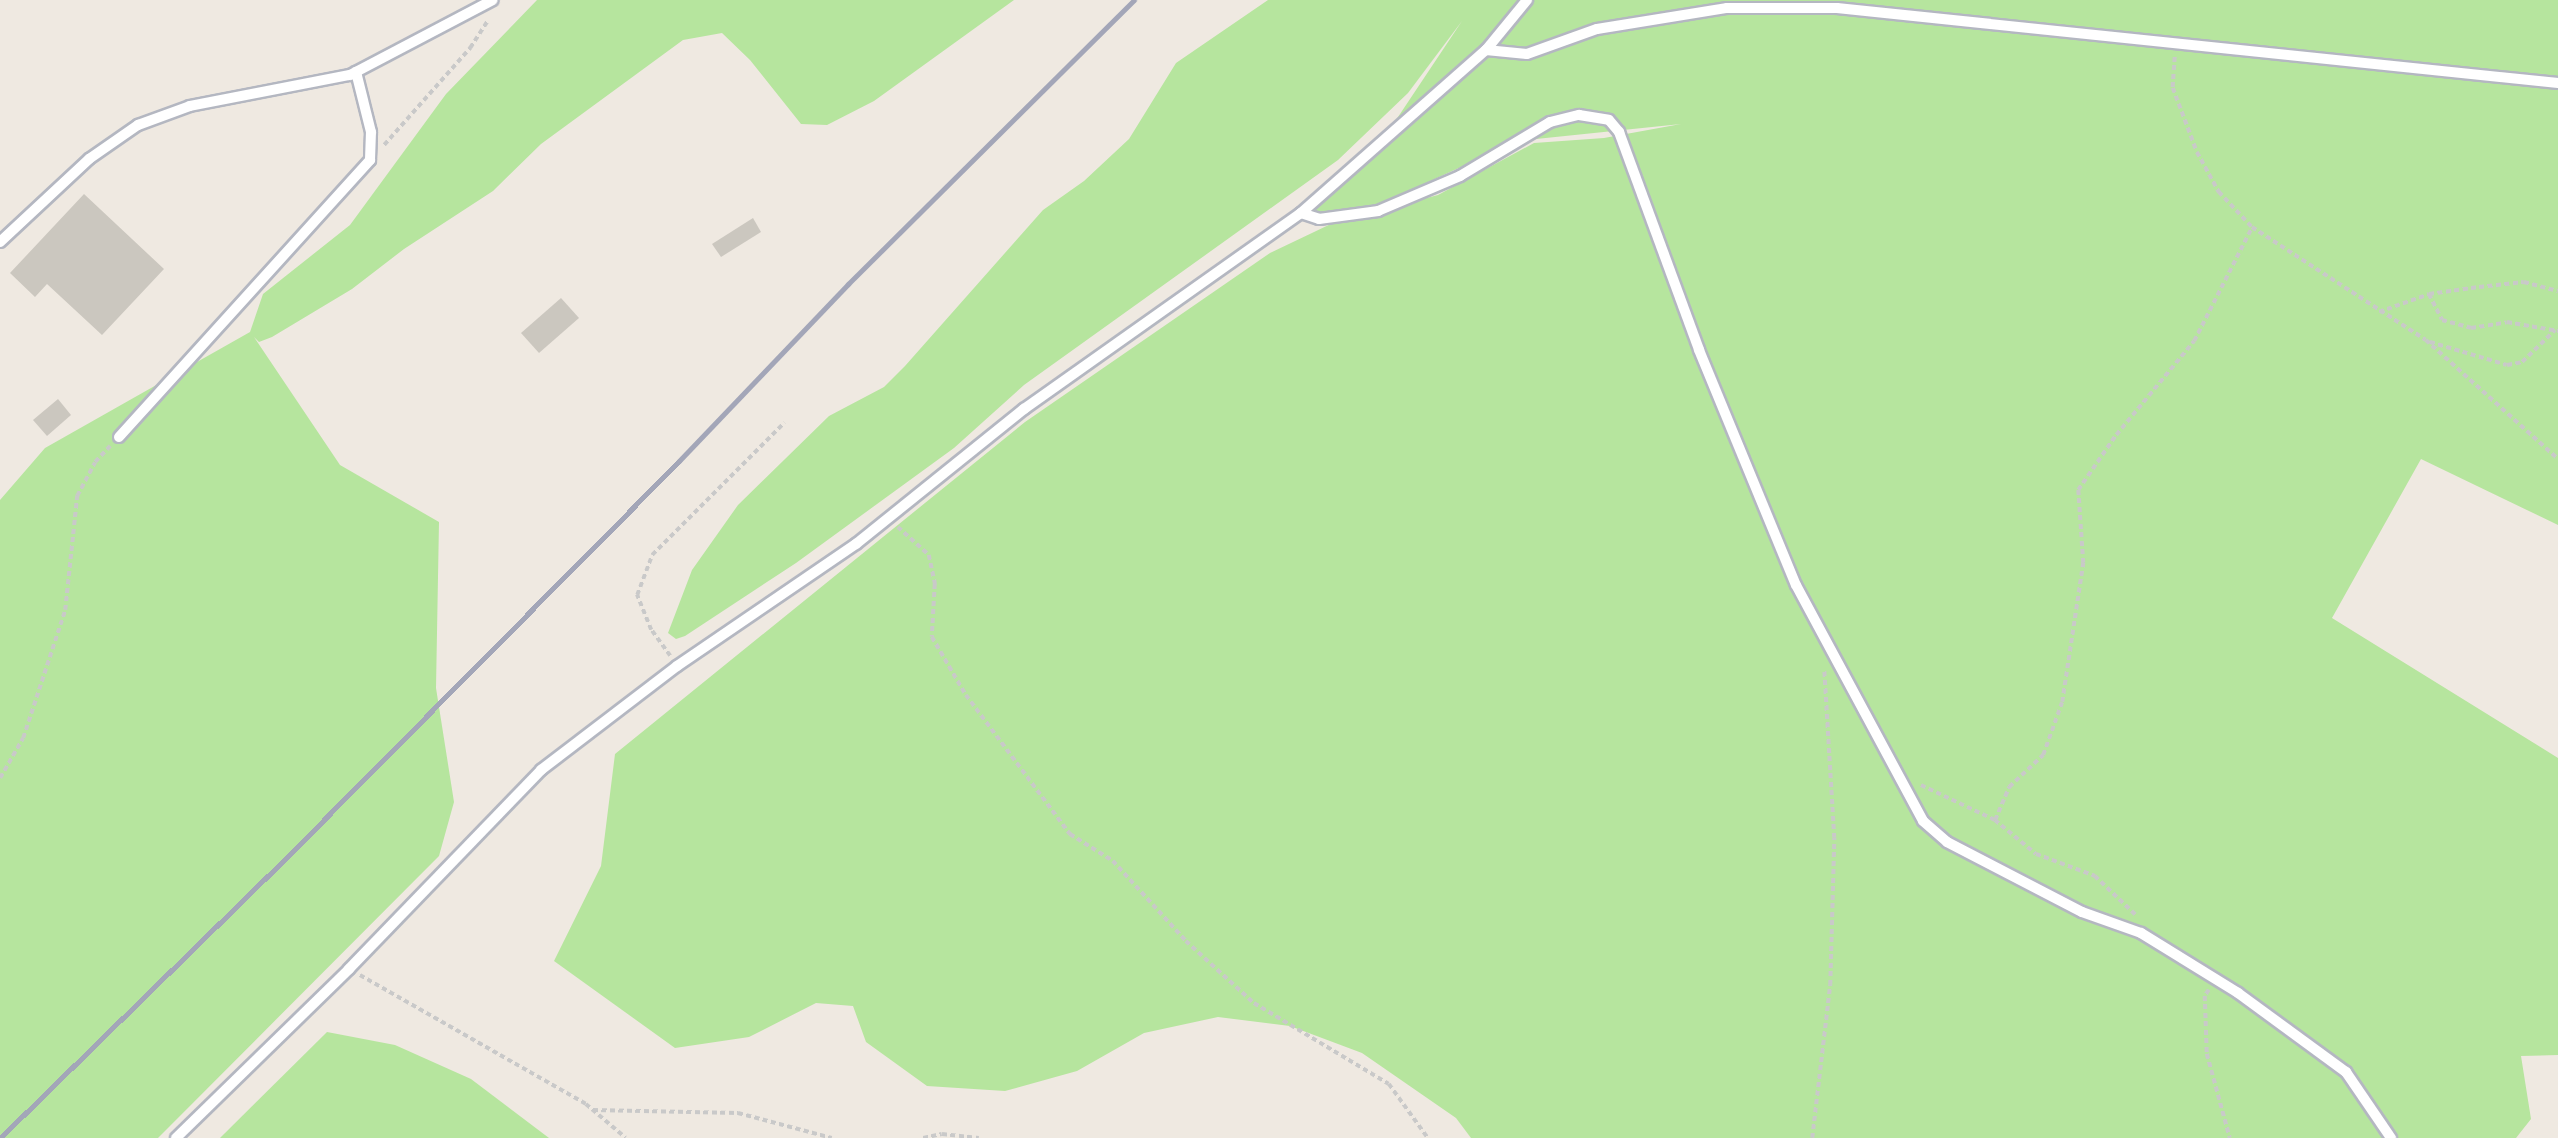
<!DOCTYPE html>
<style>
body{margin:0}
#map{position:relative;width:2558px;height:1138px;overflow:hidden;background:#efe9e1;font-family:"PT Sans Narrow",sans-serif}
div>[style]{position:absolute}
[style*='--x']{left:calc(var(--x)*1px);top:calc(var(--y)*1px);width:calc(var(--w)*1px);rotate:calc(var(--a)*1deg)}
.green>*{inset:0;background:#b6e59e}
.building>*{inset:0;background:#cbc7bf}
.path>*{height:3.5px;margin-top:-1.75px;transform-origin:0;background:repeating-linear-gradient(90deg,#c9c9c9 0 5px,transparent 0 8.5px)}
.roads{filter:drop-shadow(2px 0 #b4b7c1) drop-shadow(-2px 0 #b4b7c1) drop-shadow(0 2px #b4b7c1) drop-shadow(0 -2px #b4b7c1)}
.lane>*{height:10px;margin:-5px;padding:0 5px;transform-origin:5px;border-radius:5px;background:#fff}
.rail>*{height:5px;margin:-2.5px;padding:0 2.5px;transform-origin:2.5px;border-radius:2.5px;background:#a3a6b8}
span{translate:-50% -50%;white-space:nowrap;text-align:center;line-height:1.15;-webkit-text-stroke:5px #fff;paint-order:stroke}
</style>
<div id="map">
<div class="green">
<i style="clip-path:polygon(537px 0,1014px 0,874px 101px,827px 125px,801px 124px,750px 60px,722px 33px,683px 40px,541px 144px,493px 191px,404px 249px,352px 289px,272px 337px,259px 342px,254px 337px,340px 465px,439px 522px,436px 688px,454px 802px,439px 856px,158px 1138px,0 1138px,0 500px,45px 448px,250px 332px,263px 294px,350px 225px,446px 94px)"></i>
<i style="clip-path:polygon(1268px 0,2558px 0,2558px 525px,2421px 459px,2332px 618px,2558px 758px,2558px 1055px,2521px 1056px,2531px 1119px,2516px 1138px,1471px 1138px,1456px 1118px,1362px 1053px,1290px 1026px,1218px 1017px,1144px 1033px,1077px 1071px,1005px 1091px,927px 1086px,866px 1042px,853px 1006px,816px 1003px,749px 1037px,675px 1048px,554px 961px,601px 866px,615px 754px,1025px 422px,1270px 253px,1335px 222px,1438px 195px,1534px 143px,1604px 138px,1681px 124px,1518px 141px,1360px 213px,1301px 213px,1382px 141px,1462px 21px,1408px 93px,1338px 160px,1024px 385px,954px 448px,796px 563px,685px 636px,676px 639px,668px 633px,692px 570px,738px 505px,829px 416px,884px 387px,905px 366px,1043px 210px,1084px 181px,1129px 139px,1176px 63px)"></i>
<i style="clip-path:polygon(327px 1032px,395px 1045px,471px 1079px,549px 1138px,220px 1138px)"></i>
</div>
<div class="building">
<i style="clip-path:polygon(84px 194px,164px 269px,102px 335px,47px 284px,35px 297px,10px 273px)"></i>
<i style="clip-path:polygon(753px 218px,761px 232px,721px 257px,712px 244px)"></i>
<i style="clip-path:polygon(561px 298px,579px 318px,539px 353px,521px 333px)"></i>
<i style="clip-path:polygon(58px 399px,71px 415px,47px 436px,33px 420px)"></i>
</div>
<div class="path">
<i style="--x:2175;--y:57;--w:31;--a:94"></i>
<i style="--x:2173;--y:88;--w:68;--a:69.4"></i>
<i style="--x:2197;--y:152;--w:46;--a:61.2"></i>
<i style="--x:2219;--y:192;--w:48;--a:46.7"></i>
<i style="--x:2252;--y:227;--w:207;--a:33"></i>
<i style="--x:2426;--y:340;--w:178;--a:42"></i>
<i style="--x:384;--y:145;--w:130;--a:-48.4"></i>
<i style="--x:470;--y:48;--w:33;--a:-57"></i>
<i style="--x:2429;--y:294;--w:29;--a:63"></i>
<i style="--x:2442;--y:320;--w:30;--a:15"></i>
<i style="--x:2471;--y:328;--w:36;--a:-9"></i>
<i style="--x:2507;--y:322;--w:52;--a:10"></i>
<i style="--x:2379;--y:312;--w:53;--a:-19.8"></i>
<i style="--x:2429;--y:294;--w:50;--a:-8"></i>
<i style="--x:2479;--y:287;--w:45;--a:-6.3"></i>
<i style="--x:2524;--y:282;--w:35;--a:15"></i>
<i style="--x:2430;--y:342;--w:80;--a:16.6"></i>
<i style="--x:2507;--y:365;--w:15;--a:-11"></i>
<i style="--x:2522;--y:362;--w:46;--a:-44.1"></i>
<i style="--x:898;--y:527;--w:42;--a:42.1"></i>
<i style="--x:929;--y:555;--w:30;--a:78"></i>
<i style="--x:935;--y:584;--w:53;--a:93.2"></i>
<i style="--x:932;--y:637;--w:67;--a:59.6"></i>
<i style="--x:966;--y:695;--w:174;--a:53.2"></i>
<i style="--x:1070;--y:834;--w:51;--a:32.1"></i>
<i style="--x:1113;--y:861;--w:108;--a:47.6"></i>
<i style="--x:1186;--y:941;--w:92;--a:42.4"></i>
<i style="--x:1254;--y:1003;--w:157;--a:31"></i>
<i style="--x:1389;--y:1084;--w:67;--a:54.2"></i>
<i style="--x:670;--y:656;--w:32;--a:-126"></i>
<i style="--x:651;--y:630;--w:38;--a:-112"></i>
<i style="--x:637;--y:595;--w:43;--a:-69.4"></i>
<i style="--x:652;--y:555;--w:187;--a:-45"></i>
<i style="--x:0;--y:778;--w:46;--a:-60.1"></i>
<i style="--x:23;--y:738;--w:135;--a:-71.8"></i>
<i style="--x:65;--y:610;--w:115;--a:-84"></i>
<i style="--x:77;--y:496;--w:38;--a:-62"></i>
<i style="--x:95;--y:462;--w:22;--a:-47"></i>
<i style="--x:1921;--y:785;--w:82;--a:25.3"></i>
<i style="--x:1995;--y:820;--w:53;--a:39.7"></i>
<i style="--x:2036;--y:854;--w:63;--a:20.4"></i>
<i style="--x:2095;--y:876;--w:57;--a:43.6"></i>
<i style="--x:1995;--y:820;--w:36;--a:-67"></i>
<i style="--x:2009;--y:787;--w:47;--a:-43.3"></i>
<i style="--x:2043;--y:755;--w:56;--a:-70.3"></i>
<i style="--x:2062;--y:702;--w:141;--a:-81.4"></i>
<i style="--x:2083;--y:563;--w:73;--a:-93.9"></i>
<i style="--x:2078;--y:490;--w:67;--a:-55.4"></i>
<i style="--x:2116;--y:435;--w:122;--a:-50.3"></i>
<i style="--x:2194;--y:341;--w:128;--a:-63"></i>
<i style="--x:360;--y:975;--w:260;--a:29.7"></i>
<i style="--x:586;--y:1104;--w:52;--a:40.4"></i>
<i style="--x:2209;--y:990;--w:7;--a:124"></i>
<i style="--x:2205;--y:996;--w:58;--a:88"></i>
<i style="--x:2207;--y:1054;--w:87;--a:74.7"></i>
<i style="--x:593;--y:1110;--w:145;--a:1.2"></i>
<i style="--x:738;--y:1113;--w:97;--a:14.9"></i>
<i style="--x:923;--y:1138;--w:19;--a:-12"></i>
<i style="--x:942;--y:1134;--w:37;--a:6"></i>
<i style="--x:1812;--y:1138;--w:154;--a:-83.3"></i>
<i style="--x:1830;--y:985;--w:147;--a:-88.4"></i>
<i style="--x:1834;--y:838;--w:169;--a:-93.4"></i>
</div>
<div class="roads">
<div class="lane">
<i style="--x:1486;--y:50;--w:41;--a:5.6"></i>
<i style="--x:1527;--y:54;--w:74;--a:-19.7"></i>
<i style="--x:1597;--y:29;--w:132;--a:-9.2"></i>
<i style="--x:1727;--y:8;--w:110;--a:0"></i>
<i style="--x:1837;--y:8;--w:725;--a:5.94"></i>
<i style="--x:1301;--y:213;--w:19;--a:18"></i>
<i style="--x:1319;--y:219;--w:60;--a:-7.7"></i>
<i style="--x:1378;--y:211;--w:89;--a:-23.1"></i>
<i style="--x:1460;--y:176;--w:105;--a:-31"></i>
<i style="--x:1550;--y:122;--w:30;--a:-14"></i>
<i style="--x:1579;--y:115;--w:30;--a:9"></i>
<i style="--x:1609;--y:120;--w:16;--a:50"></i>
<i style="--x:1619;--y:132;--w:232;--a:69.8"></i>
<i style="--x:1699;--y:350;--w:254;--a:67.6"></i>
<i style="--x:1796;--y:585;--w:268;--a:61.7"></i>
<i style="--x:1923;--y:821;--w:32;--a:41"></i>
<i style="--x:1947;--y:842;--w:152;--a:27.4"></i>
<i style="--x:2082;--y:912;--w:63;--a:19.6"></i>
<i style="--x:2141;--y:933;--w:114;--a:31.7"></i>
<i style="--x:2238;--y:993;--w:134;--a:36.2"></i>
<i style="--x:2346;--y:1072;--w:80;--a:55.7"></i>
<i style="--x:0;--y:242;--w:122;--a:-43"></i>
<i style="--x:89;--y:159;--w:60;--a:-34.8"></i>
<i style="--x:138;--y:125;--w:55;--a:-20.1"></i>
<i style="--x:190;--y:106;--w:163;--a:-11"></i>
<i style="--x:350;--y:75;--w:161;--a:-27.7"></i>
<i style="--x:119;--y:437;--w:374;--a:-47.8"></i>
<i style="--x:370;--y:160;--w:28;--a:-88"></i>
<i style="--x:371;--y:132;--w:62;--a:-104"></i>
<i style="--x:176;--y:1138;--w:242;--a:-44.3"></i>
<i style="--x:349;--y:969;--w:277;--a:-46"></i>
<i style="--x:541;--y:770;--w:171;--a:-37.4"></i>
<i style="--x:677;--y:666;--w:217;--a:-34.3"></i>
<i style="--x:856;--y:544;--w:216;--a:-38.8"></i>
<i style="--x:1024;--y:409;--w:339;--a:-35.3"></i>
<i style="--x:1301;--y:213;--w:247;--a:-41.4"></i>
<i style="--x:1486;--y:50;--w:65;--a:-50.6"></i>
</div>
</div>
<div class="rail">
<i style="--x:0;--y:1138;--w:388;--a:-44.4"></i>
<i style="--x:277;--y:867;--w:571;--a:-45.28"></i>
<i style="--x:679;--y:461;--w:245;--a:-46.3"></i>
<i style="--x:848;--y:284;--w:403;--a:-44.8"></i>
</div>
</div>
